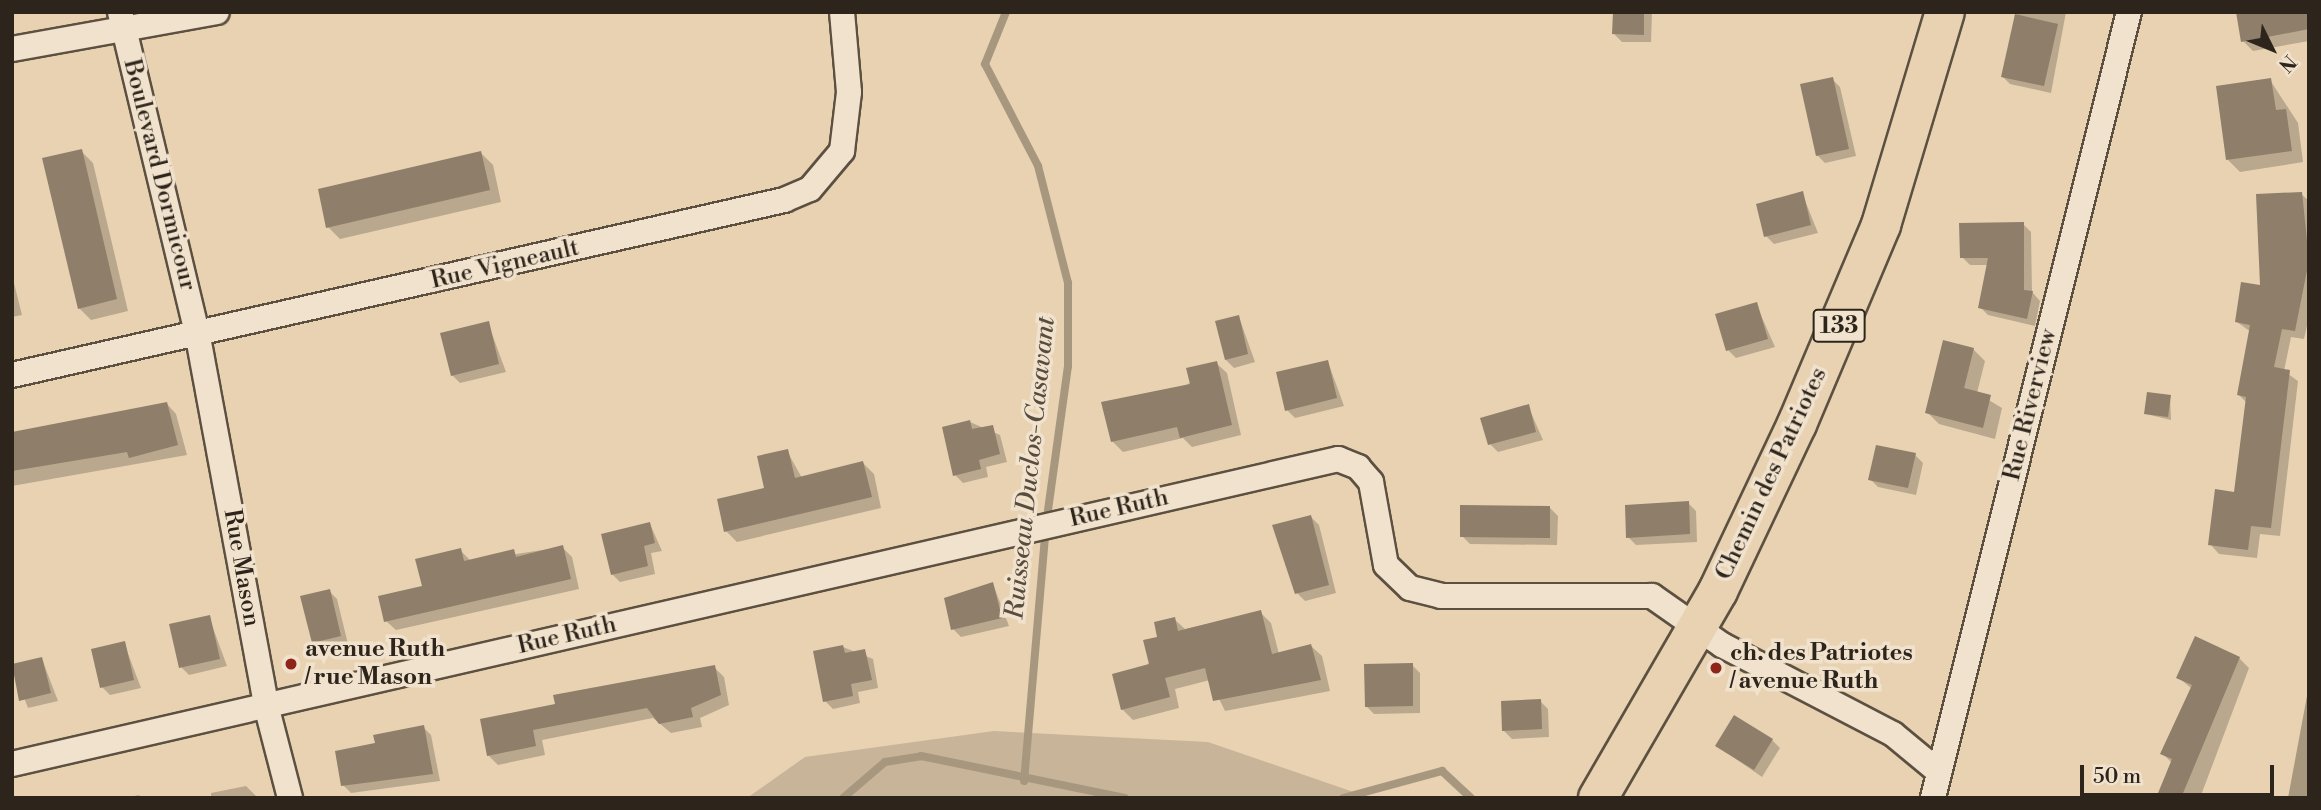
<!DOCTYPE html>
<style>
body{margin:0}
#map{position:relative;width:2321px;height:810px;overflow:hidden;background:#e8d2b2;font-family:"Libre Bodoni",serif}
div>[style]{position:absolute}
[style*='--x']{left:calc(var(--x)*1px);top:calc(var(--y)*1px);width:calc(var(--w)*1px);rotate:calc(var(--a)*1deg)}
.green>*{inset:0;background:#c8b498}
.water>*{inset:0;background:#a8977f}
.shadow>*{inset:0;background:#0003}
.stream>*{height:8px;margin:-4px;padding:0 4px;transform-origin:4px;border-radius:4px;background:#a8977f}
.building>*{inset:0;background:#8e7e6a}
.roads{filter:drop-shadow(2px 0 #5c5041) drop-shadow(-2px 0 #5c5041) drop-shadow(0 2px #5c5041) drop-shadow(0 -2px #5c5041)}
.minor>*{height:24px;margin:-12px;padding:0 12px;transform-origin:12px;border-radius:12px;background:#f0e2cd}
.primary>*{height:38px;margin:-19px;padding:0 19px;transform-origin:19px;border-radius:19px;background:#e8d2b2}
.dots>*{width:19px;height:19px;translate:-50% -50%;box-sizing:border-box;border:4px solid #f0e2cd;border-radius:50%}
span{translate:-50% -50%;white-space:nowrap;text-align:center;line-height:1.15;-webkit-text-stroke:7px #f0e2cd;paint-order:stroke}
.shield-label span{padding:2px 5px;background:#f0e2cd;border:2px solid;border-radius:5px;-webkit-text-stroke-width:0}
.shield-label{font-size:23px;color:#2d241b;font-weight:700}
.street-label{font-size:24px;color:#2d241b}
.poi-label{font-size:24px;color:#2d241b;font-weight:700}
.left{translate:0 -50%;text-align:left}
.water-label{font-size:26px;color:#584c3e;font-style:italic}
.frame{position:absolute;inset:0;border:14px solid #2d241b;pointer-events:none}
.north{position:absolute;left:2237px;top:14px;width:70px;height:70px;-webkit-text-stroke:5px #f0e2cd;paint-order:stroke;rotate:133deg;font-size:19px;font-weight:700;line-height:28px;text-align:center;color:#2d241b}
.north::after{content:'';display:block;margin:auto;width:24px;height:32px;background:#2d241b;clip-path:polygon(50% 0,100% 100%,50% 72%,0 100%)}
.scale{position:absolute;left:2080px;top:765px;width:194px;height:32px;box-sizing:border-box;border:4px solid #2d241b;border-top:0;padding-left:9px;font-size:21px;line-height:24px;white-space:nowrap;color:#2d241b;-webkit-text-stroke:5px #f0e2cd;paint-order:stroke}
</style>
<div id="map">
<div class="green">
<i style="clip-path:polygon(994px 731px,1208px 742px,1371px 798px,747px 798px,805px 757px)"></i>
</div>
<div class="water">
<i style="clip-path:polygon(2309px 685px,2309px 798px,2288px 798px,2304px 712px)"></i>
</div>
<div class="shadow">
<i style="clip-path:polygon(1614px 12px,1652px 12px,1651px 42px,1622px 42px,1614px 34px)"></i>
<i style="clip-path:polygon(2018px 12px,2066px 12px,2051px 93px,2010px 84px,2002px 76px)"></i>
<i style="clip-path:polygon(2309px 12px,2309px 41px,2253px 51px,2243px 41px)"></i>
<i style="clip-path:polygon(1832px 79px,1840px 87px,1856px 156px,1825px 163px,1817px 155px)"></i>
<i style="clip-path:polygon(2270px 80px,2298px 123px,2303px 162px,2240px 172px,2228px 160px)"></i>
<i style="clip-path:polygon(81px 151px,93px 163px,128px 311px,91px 320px,79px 308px)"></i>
<i style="clip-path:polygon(481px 153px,493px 165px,501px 202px,340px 239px,328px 227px)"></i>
<i style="clip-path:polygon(1802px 193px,1818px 233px,1774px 244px,1766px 236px)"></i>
<i style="clip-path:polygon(2301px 194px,2309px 201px,2309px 317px,2304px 339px,2291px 337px,2284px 371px,2298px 381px,2280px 536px,2260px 534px,2257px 558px,2219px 554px,2210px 544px,2236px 494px,2247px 403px,2239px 395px,2251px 332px,2237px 322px,2262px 287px)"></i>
<i style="clip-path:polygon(2023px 224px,2031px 232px,2032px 292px,2040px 301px,2035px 326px,1988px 315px,1980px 307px,1989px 265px,1970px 265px,1962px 257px)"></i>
<i style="clip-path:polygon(12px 275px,22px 315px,12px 317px)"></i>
<i style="clip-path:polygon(1756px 304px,1775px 347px,1736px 358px,1728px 350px)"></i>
<i style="clip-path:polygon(1239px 317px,1255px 362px,1234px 368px,1226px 360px)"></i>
<i style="clip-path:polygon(488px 323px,506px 372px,460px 383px,452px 375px)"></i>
<i style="clip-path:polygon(1973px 349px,1985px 361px,1977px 393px,2002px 408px,1995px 439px,1939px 424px,1927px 412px)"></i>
<i style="clip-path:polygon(1328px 362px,1344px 406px,1295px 418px,1287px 410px)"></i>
<i style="clip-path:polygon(1216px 363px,1227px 373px,1241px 435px,1192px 447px,1183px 438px,1123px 452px,1112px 441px)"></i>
<i style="clip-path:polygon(2170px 397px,2171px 420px,2146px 414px)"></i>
<i style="clip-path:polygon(167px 404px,176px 414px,187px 455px,12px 486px,12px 433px)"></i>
<i style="clip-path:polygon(1528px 406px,1543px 440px,1498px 452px,1490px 444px)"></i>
<i style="clip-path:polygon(970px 422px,1000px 435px,1007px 462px,986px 467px,988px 477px,963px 483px,955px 475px)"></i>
<i style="clip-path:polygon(787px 451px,802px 478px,863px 463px,874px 474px,881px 508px,737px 542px,726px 531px,766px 489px)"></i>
<i style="clip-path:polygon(1915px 455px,1923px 463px,1916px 495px,1878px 487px,1870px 479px)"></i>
<i style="clip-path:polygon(1688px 503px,1696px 511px,1697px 542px,1636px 545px,1628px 537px)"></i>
<i style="clip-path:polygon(1550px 508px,1558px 516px,1557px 545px,1470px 544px,1462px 536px)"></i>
<i style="clip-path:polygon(1311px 517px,1319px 525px,1336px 593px,1305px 601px,1297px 593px)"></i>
<i style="clip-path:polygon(650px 524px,662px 551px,651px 553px,655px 574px,620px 582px,612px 574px)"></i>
<i style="clip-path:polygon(562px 547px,572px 557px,579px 589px,396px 630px,386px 621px,460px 550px,471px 561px)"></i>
<i style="clip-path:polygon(993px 584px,1009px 626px,961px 637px,953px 629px)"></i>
<i style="clip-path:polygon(329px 591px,337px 599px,348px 644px,321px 650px,313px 642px)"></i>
<i style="clip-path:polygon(1260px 612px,1271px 623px,1279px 654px,1311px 646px,1322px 656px,1330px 691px,1225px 711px,1210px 680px,1175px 689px,1179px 708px,1133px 720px,1122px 709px,1174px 619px,1185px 629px)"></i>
<i style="clip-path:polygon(209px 617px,227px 666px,189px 675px,181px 667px)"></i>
<i style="clip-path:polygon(124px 643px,141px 688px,110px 695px,102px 687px)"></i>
<i style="clip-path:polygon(843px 647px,873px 659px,878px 688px,858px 692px,860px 703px,833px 709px,825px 701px)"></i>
<i style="clip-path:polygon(2239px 658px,2249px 668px,2200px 798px,2158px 798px,2172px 763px,2162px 753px,2192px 689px,2178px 677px)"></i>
<i style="clip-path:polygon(42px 659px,58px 701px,28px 708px,12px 666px)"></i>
<i style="clip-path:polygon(1412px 665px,1420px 673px,1420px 713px,1374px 714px,1366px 706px)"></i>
<i style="clip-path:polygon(714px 667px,724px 677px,729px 705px,700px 718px,702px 727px,671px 733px,653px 718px,542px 740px,545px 755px,498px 765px,488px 755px,557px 705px)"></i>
<i style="clip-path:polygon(1540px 701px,1548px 709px,1549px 737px,1512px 739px,1504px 731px)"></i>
<i style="clip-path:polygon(423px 727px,431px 735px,440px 781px,351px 793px,343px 785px,377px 745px)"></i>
<i style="clip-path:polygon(1772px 740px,1780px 748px,1762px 777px,1717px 746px)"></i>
<i style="clip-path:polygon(246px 786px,258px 798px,211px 798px,211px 793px)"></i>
<i style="clip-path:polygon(139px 795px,142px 798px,125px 798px)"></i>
</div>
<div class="stream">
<i style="--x:1006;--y:12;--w:56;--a:112"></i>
<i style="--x:985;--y:64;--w:115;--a:62.5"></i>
<i style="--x:1038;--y:166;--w:121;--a:75.6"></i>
<i style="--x:1068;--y:283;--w:83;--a:90"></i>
<i style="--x:1068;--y:366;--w:161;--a:97.9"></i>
<i style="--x:1046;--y:525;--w:257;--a:94.9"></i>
<i style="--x:843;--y:798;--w:55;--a:-40.6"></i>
<i style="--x:885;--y:762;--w:36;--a:-9"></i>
<i style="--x:921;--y:756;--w:208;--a:11.6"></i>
<i style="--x:1343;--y:798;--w:103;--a:-15.3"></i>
<i style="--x:1442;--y:771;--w:40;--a:43"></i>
</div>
<div class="building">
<i style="clip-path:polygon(1613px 12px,1644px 12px,1644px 35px,1612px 34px)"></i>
<i style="clip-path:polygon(2236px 12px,2309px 12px,2309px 29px,2241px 42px)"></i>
<i style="clip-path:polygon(2015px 14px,2058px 24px,2044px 86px,2001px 77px)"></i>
<i style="clip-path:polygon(1833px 77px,1849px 149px,1816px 156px,1800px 84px)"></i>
<i style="clip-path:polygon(2271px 78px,2276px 110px,2286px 109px,2292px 151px,2226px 160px,2216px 86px)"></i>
<i style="clip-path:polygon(82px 149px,117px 299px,78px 309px,42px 158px)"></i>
<i style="clip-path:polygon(481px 151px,490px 190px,326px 228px,318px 189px)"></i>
<i style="clip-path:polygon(1803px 191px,1811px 225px,1764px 237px,1756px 204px)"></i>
<i style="clip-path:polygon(2302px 192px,2309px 260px,2295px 331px,2282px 329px,2274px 367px,2290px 370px,2271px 528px,2251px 526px,2248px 550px,2208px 545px,2215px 489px,2234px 492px,2246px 397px,2237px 395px,2250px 325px,2235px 322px,2241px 282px,2260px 285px,2256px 194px)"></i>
<i style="clip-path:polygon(2024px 222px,2024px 290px,2033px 291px,2027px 319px,1978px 308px,1988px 258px,1960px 258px,1959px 223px)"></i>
<i style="clip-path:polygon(1757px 302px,1768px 339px,1726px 351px,1715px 314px)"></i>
<i style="clip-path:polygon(1239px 315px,1248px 354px,1225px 360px,1215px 321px)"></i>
<i style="clip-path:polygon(489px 321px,499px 364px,451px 376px,440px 333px)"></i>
<i style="clip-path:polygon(1943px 340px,1974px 348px,1964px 388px,1991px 395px,1983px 428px,1925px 413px)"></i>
<i style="clip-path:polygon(1328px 360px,1337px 398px,1285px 411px,1276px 372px)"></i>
<i style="clip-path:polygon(1217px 361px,1232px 425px,1180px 438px,1177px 427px,1111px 442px,1101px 402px,1190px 384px,1186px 368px)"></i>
<i style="clip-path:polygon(2147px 392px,2171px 395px,2168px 417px,2144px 414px)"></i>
<i style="clip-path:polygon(167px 402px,178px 445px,129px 458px,127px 452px,12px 471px,12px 432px)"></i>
<i style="clip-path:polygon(1529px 404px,1536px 432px,1488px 445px,1480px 418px)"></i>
<i style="clip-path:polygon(970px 420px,972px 429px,993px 425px,1000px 454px,979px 460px,981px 469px,953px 476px,942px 427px)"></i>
<i style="clip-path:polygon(1876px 445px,1916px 453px,1908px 488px,1868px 480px)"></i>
<i style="clip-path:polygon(788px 449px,795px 478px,863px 461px,872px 497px,724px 532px,717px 499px,764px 488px,757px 456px)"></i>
<i style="clip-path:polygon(1689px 501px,1690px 534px,1626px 538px,1625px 505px)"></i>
<i style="clip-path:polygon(1460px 505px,1550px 506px,1550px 538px,1460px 537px)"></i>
<i style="clip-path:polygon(1311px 515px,1329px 585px,1295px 594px,1272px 525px)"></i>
<i style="clip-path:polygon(650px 522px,655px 543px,644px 546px,648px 566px,611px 575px,601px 534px)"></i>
<i style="clip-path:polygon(563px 545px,571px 579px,384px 622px,378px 596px,422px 586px,415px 559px,461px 548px,464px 561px,514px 549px,516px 557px)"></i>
<i style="clip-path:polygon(993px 582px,1002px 618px,951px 630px,944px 598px)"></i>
<i style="clip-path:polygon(330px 589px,341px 636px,312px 643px,300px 596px)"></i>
<i style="clip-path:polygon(1261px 610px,1272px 654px,1311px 644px,1321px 680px,1213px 701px,1205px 668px,1165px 678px,1170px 697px,1121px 710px,1112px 674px,1149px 664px,1143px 640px,1157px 637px,1154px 622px,1175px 617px,1178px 631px)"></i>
<i style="clip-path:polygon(210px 615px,220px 659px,179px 668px,169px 624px)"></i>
<i style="clip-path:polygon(2195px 636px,2240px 657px,2181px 798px,2156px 798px,2172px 759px,2160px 754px,2192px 685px,2176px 678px)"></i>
<i style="clip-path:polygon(125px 641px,134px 680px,100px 688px,91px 649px)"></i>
<i style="clip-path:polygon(843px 645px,845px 653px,865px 649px,872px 680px,851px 684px,853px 696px,823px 702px,813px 651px)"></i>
<i style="clip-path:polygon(42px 657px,51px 693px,19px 701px,12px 664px)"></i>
<i style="clip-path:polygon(1413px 663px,1413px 706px,1365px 707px,1364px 664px)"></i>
<i style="clip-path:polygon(715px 665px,721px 695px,691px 708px,693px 717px,659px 724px,647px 708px,533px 730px,536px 746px,487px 756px,480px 719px,555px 704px,553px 695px)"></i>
<i style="clip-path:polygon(1541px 699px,1542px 729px,1502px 731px,1501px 701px)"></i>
<i style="clip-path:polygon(1734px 715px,1773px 739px,1754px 770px,1715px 746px)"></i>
<i style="clip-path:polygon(424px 725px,433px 774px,341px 786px,335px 751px,375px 743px,373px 735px)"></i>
</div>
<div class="roads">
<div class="minor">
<i style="--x:120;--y:12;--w:334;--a:76.5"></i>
<i style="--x:198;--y:337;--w:374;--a:79.5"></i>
<i style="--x:266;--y:705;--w:96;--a:75.5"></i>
<i style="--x:12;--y:49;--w:208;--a:-10.2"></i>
<i style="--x:12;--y:375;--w:792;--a:-12.77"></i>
<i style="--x:784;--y:200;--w:28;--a:-23"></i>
<i style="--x:810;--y:189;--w:50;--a:-49.9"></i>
<i style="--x:842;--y:151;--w:59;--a:-83.2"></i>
<i style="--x:849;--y:92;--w:80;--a:-95"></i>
<i style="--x:12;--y:764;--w:1361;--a:-12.95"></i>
<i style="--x:1338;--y:459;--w:22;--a:22"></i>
<i style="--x:1358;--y:467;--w:20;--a:49"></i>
<i style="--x:1371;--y:482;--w:84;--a:79.8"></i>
<i style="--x:1386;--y:565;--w:33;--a:44"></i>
<i style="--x:1410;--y:588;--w:32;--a:14"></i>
<i style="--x:1441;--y:596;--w:211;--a:0"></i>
<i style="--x:1652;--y:596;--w:85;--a:35"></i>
<i style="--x:1722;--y:645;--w:193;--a:27.5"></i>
<i style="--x:1893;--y:734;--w:60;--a:39.6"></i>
<i style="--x:1933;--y:798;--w:810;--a:-76"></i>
</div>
<div class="primary">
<i style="--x:1598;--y:798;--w:239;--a:-59.9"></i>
<i style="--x:1718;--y:591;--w:185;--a:-64.7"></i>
<i style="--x:1797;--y:424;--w:216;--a:-67.1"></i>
<i style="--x:1881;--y:225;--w:222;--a:-73.3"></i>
</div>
</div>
<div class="dots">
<i style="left:291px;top:664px;background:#8f2418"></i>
<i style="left:1716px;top:668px;background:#8f2418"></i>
</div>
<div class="shield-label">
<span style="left:1839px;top:326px">133</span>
</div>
<div class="street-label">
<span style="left:159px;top:175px;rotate:76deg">Boulevard Dormicour</span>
<span style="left:505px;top:265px;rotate:-13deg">Rue Vigneault</span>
<span style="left:2031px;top:405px;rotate:-76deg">Rue Riverview</span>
<span style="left:1772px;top:474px;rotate:-65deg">Chemin des Patriotes</span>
<span style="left:1119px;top:509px;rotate:-13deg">Rue Ruth</span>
<span style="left:241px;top:568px;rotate:80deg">Rue Mason</span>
<span style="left:567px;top:636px;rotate:-13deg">Rue Ruth</span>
</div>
<div class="poi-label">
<span class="left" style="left:305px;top:664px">avenue Ruth<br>/ rue Mason</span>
<span class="left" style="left:1730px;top:668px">ch. des Patriotes<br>/ avenue Ruth</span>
</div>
<div class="water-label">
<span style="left:1031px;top:468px;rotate:-84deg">Ruisseau Duclos-Casavant</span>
</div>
<div class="frame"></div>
<div class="north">N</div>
<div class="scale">50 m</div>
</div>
